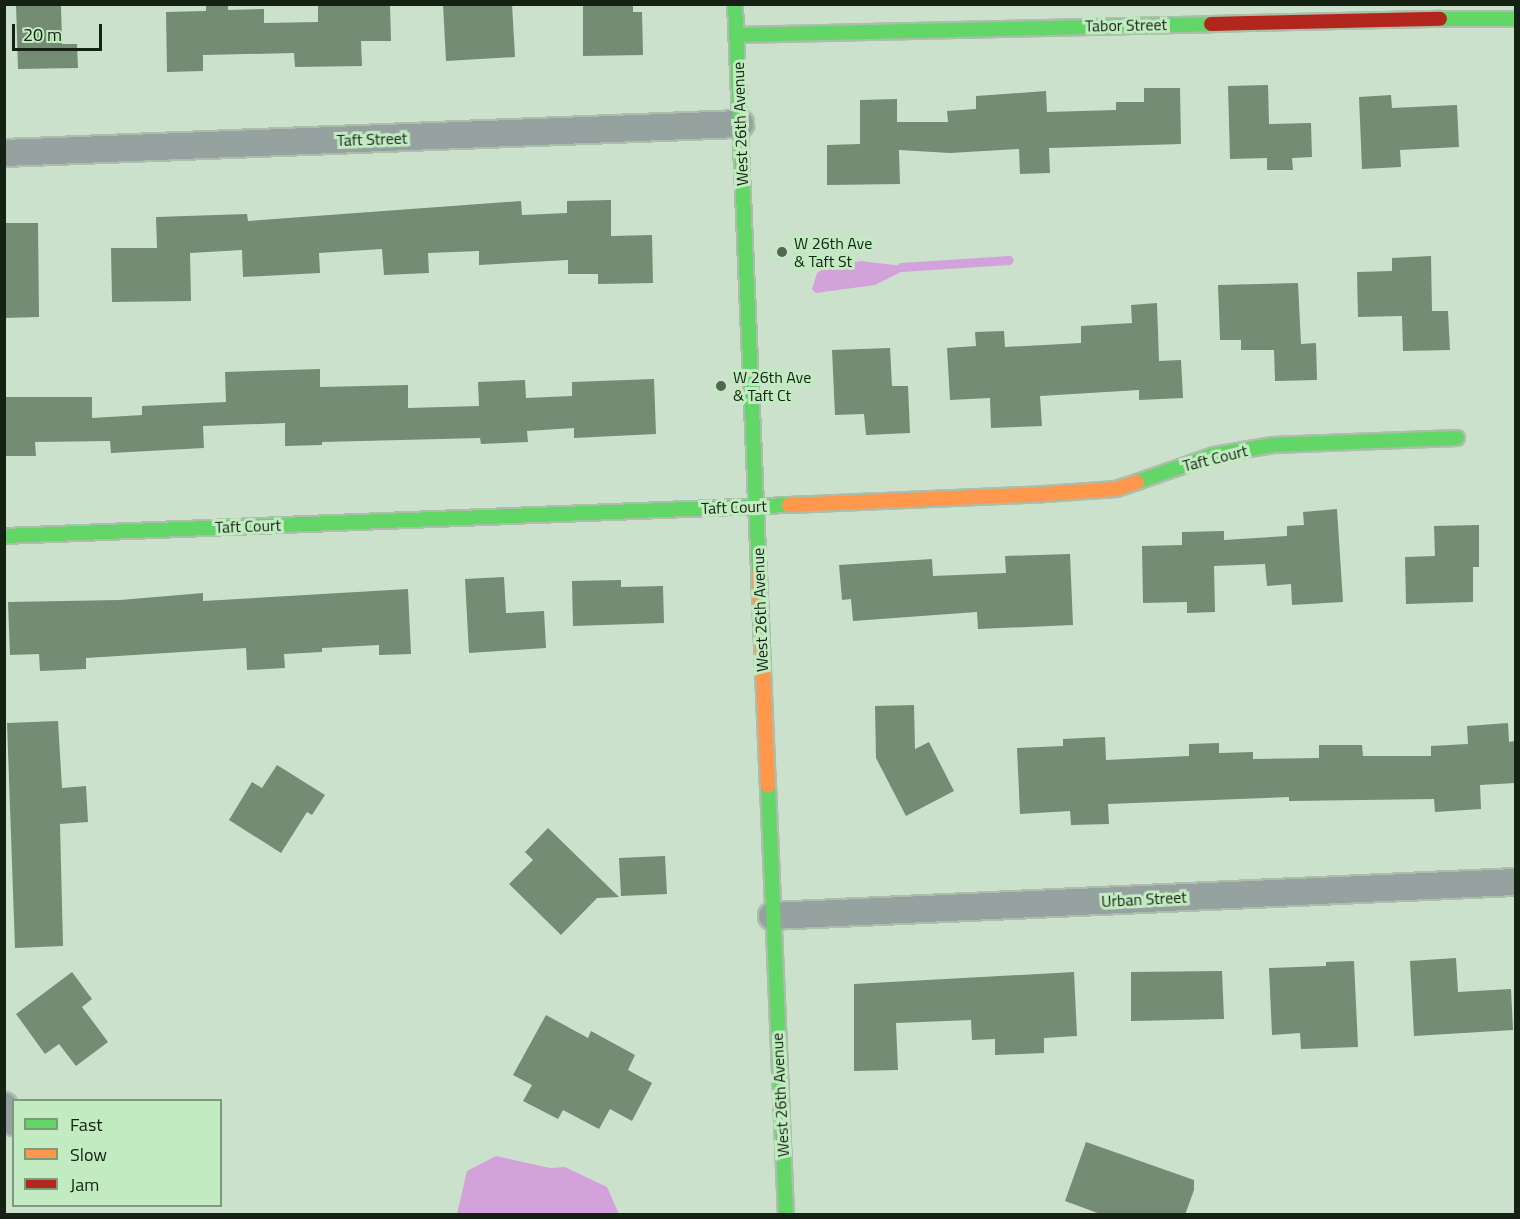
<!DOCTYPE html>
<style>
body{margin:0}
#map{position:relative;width:1520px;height:1219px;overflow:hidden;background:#cbe1cb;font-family:"Titillium Web",sans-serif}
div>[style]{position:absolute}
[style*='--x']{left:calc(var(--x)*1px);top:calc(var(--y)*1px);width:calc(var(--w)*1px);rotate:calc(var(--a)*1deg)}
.water>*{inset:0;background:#d4a2da}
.stream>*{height:9px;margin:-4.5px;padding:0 4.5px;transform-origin:4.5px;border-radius:4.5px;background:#d4a2da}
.building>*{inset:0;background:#748b74}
.roads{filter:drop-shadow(2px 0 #acbdac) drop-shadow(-2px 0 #acbdac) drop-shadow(0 2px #acbdac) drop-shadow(0 -2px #acbdac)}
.street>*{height:26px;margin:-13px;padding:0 13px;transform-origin:13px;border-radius:13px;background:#96a2a0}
.fast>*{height:14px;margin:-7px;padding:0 7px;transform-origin:7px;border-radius:7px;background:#63d668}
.slow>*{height:14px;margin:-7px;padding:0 7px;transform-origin:7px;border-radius:7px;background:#ff974d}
.jam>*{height:14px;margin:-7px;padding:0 7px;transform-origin:7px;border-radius:7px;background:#b3261e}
.dots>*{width:16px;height:16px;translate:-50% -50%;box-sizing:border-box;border:3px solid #c3ebc1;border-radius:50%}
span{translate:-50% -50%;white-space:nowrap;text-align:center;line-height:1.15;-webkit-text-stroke:6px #c3ebc1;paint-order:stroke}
.street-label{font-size:16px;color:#132213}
.poi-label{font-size:16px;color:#132213}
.left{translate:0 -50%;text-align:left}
.frame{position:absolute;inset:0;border:6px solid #132213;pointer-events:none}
.legend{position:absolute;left:12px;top:1099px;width:210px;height:108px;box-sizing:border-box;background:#c3ebc1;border:2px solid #7d9b7b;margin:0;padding:8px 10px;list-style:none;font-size:18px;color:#132213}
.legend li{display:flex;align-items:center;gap:12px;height:30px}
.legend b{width:30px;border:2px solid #7d9b7b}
.scale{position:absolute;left:12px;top:24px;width:90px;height:27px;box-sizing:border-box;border:3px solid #132213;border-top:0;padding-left:8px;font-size:18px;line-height:21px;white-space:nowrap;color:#132213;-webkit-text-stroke:4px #c3ebc1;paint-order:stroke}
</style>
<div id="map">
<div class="water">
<i style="clip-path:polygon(861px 261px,911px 267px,875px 285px,816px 293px,812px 289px,817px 273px,825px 268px)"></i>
<i style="clip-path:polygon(496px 1156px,550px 1168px,565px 1167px,607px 1187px,619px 1214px,457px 1214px,467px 1171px)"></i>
</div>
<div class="stream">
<i style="--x:901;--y:267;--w:108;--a:-3.7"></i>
</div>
<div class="building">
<i style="clip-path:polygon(16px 4px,61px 4px,62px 44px,77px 44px,78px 68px,18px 69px)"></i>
<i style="clip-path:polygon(206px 4px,228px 4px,228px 10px,264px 9px,264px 23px,318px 22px,318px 4px,390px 4px,391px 41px,361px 41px,362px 66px,295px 67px,294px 53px,203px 55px,203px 71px,167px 72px,166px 12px,206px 11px)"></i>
<i style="clip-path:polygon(443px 4px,512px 4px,515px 57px,446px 61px)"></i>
<i style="clip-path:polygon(583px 4px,633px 4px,633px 12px,642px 12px,643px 55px,583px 56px)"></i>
<i style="clip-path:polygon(1268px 85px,1269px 124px,1311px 123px,1312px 157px,1292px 158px,1293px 170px,1267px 170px,1267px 158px,1230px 159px,1228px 86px)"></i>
<i style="clip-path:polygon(1144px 88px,1180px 88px,1181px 144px,1049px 148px,1050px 173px,1020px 174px,1019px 149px,950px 153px,899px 150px,900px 184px,827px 185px,827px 145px,860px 144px,860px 100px,897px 99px,897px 122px,948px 122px,947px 111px,976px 109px,976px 96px,1046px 91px,1047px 112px,1116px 110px,1116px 102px,1144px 102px)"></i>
<i style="clip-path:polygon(1391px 95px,1392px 108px,1457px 105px,1459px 147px,1400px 150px,1401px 167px,1362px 169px,1359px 97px)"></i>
<i style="clip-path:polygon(611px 200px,611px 236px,652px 235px,653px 283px,598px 284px,598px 274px,568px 274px,568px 260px,479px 265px,479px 251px,428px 253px,429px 273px,384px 275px,382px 249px,319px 253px,320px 273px,243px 277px,242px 250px,190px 253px,191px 301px,112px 302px,111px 248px,157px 248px,156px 217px,247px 214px,248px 221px,521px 201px,522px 215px,567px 213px,567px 201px)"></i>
<i style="clip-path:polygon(4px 223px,38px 223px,39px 317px,4px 318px)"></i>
<i style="clip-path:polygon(1431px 256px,1432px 311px,1448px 311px,1450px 350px,1403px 351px,1402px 316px,1358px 317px,1357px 272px,1392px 271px,1392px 258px)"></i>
<i style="clip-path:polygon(1298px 283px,1301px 344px,1316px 343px,1317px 380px,1275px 381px,1274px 350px,1241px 350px,1241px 340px,1220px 340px,1218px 285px)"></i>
<i style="clip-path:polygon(1157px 303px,1159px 361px,1181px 360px,1183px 398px,1139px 400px,1139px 390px,1040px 396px,1042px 426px,991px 428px,990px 398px,950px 400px,947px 348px,976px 346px,975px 332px,1004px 331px,1005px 347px,1081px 343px,1081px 326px,1132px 323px,1131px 305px)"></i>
<i style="clip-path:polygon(890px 348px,892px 386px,908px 386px,910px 433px,866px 435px,864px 414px,835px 415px,832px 350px)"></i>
<i style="clip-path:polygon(320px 369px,320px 387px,408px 385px,408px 408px,479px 406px,478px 382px,525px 380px,526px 398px,572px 396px,572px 382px,654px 379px,656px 434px,574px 438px,574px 428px,527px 431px,528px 442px,481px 444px,480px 438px,322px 442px,322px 445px,285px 446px,285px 423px,203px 426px,204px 448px,111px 453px,110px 441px,35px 442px,36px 456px,5px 456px,5px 397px,92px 397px,92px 418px,142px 415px,142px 406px,226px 402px,225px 372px)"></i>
<i style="clip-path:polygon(1337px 509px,1343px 602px,1292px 605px,1291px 584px,1267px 586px,1265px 564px,1214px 566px,1215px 612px,1187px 613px,1187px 602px,1143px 603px,1142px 546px,1182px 545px,1182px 532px,1224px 531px,1224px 540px,1287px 536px,1287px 526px,1304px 525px,1303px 512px)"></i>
<i style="clip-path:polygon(1479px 525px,1479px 567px,1473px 567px,1473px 602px,1406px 604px,1405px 557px,1435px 556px,1434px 526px)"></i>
<i style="clip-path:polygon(1070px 554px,1073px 625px,978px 629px,977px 612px,853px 621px,851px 599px,842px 600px,839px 565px,932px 559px,933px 576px,1006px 573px,1005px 556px)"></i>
<i style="clip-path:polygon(504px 577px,506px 613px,544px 611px,546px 648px,469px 653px,465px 579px)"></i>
<i style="clip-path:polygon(621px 580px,621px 587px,663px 586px,664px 623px,573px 626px,572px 581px)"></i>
<i style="clip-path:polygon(408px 589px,411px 654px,379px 655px,379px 645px,322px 648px,322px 652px,284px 654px,285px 668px,247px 670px,246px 648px,86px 658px,86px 669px,40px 671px,39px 654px,10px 655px,8px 602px,120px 600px,203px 593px,203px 601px)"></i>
<i style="clip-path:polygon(914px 705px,915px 749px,929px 742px,954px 791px,906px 816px,876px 758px,875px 706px)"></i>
<i style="clip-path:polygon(58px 721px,62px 788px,86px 786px,88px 822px,60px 824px,63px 946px,15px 948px,7px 723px)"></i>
<i style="clip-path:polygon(1508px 723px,1509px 742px,1515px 741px,1515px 783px,1480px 785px,1481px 809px,1435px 812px,1434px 799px,1289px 801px,1289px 797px,1108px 804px,1109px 824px,1071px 825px,1070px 811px,1020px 814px,1017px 748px,1063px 746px,1063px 739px,1105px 737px,1106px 760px,1189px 756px,1189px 744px,1219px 743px,1219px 753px,1253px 752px,1253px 759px,1319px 758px,1319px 745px,1362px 745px,1363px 756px,1431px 756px,1431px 746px,1468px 744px,1467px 726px)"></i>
<i style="clip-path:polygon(277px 765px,325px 795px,312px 815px,307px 812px,281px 853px,229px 820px,252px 782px,262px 788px)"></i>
<i style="clip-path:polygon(548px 828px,619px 897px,597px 898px,561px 935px,509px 884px,533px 860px,525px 852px)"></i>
<i style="clip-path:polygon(665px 856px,667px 894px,621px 896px,619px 858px)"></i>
<i style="clip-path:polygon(1456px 958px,1458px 992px,1511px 989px,1513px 1030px,1414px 1036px,1410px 961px)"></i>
<i style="clip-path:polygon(1354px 961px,1358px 1047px,1301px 1049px,1300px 1033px,1272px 1035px,1269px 968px,1326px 966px,1326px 962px)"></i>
<i style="clip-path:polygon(1222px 971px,1224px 1019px,1131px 1021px,1131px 972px)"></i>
<i style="clip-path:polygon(72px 972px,92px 999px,82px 1007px,108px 1042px,76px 1066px,59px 1044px,45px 1054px,16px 1014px)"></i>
<i style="clip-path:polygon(1074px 972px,1077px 1036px,1044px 1038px,1044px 1053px,995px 1055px,995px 1039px,972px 1040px,971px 1020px,896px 1023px,898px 1070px,854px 1071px,854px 984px)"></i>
<i style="clip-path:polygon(546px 1015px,588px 1038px,591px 1031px,635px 1055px,628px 1070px,652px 1083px,632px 1121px,610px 1109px,599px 1129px,563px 1110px,558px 1119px,523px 1101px,532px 1085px,513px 1075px)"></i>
<i style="clip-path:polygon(1086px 1142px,1194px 1180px,1194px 1190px,1185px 1215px,1103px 1215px,1065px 1201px)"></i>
</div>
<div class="roads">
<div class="street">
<i style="--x:4;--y:153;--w:737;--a:-2.26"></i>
<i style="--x:772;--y:916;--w:745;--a:-2.62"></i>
<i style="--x:4;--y:1106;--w:19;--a:58"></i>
</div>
<div class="fast">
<i style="--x:735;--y:4;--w:571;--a:87.59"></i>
<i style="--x:1440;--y:19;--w:76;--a:0"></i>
<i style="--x:737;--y:35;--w:474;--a:-1.3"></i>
<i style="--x:1137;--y:482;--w:82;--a:-19.3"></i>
<i style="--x:1214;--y:455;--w:60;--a:-9.6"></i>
<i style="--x:1273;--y:445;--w:184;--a:-2.2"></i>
<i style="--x:4;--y:536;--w:786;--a:-2.26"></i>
<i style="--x:768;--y:786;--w:428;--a:87.6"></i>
</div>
<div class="slow">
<i style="--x:789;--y:505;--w:242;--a:-2.4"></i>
<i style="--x:1031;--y:495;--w:85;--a:-4"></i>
<i style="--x:1116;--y:489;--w:22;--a:-18"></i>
<i style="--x:759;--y:574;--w:212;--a:87.6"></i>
</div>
<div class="jam">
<i style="--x:1211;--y:24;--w:229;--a:-1.3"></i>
</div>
</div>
<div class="dots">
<i style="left:782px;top:252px;background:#536553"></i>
<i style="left:721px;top:386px;background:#536553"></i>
</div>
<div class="street-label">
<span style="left:1126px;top:25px;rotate:-1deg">Tabor Street</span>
<span style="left:740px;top:124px;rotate:-92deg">West 26th Avenue</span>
<span style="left:372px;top:139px;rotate:-2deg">Taft Street</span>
<span style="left:1215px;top:458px;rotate:-14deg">Taft Court</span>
<span style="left:734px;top:507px;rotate:-2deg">Taft Court</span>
<span style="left:248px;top:526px;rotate:-2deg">Taft Court</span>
<span style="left:760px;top:610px;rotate:-92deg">West 26th Avenue</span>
<span style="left:1144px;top:899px;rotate:-3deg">Urban Street</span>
<span style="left:780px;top:1095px;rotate:-93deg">West 26th Avenue</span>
</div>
<div class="poi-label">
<span class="left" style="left:794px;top:252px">W 26th Ave<br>&amp; Taft St</span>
<span class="left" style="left:733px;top:386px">W 26th Ave<br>&amp; Taft Ct</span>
</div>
<div class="frame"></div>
<ul class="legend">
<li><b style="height:8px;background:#63d668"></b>Fast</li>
<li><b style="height:8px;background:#ff974d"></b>Slow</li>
<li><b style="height:8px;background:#b3261e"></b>Jam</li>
</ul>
<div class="scale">20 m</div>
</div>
